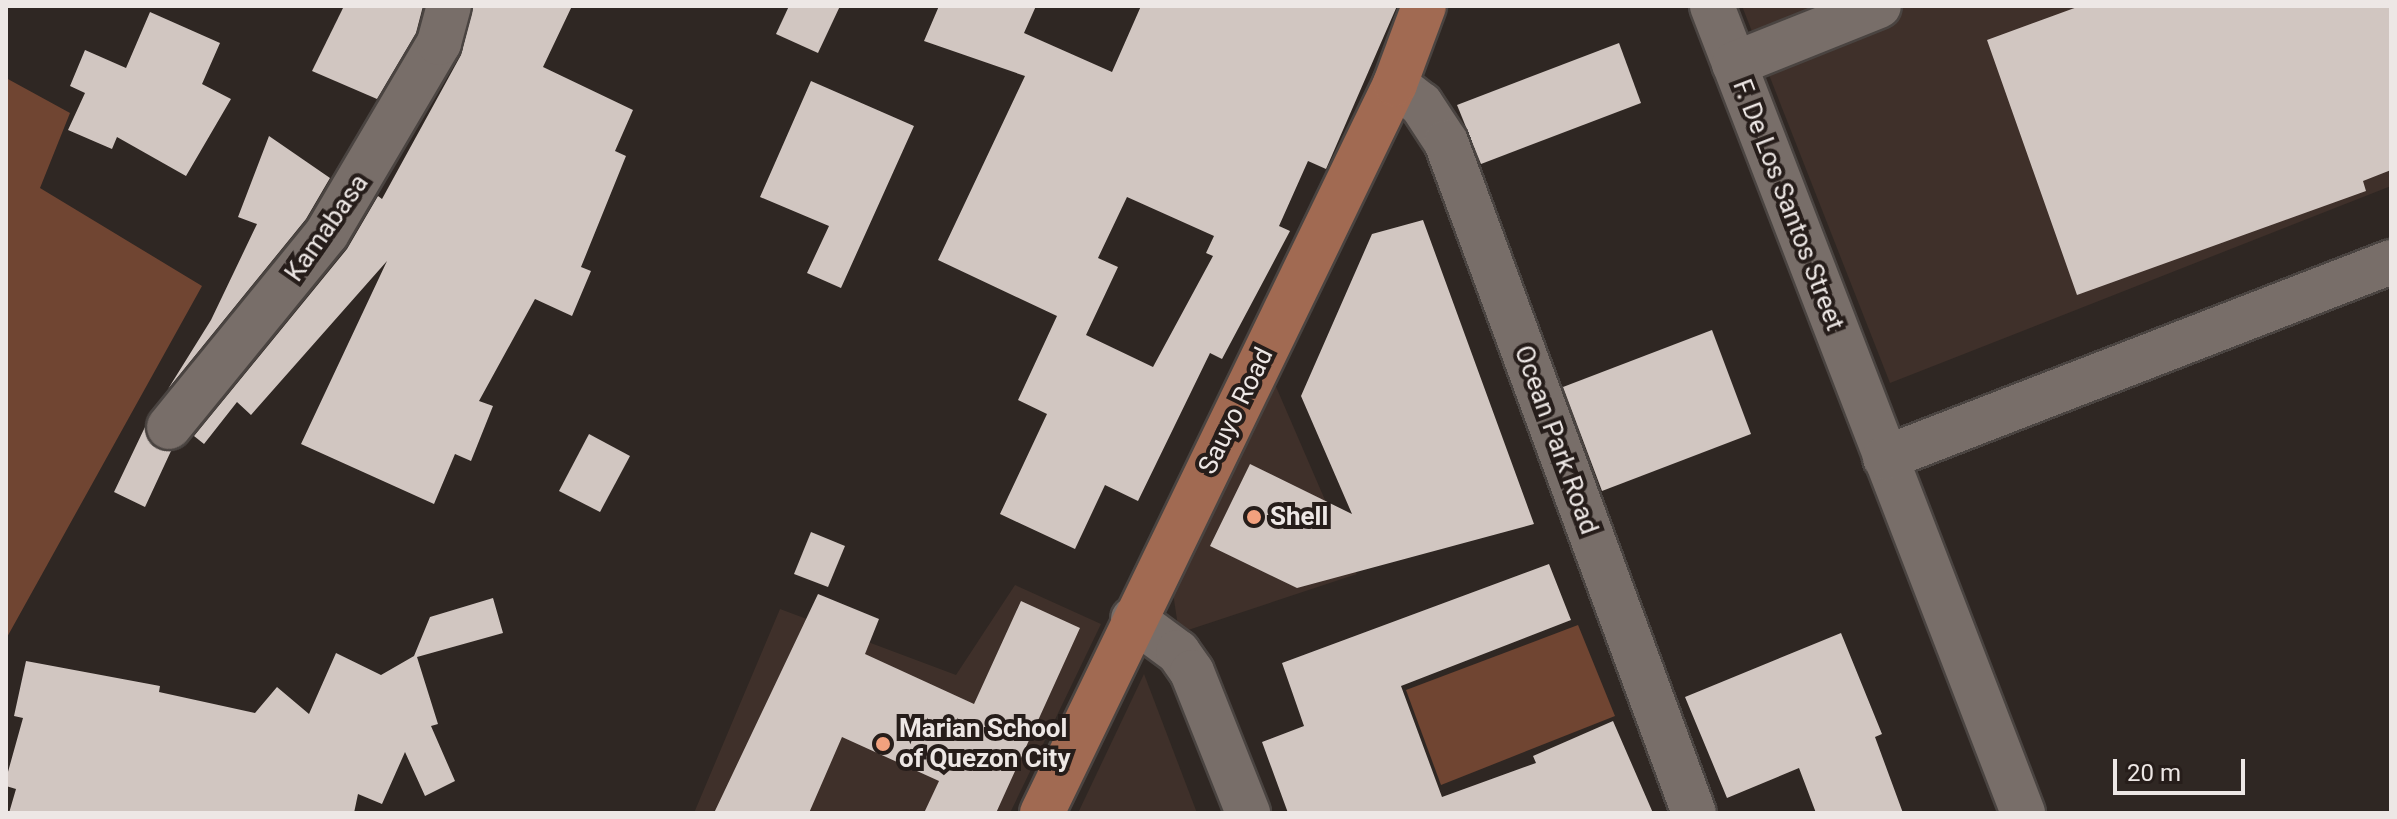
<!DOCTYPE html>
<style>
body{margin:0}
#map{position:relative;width:2397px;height:819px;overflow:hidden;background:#2f2723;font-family:Roboto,sans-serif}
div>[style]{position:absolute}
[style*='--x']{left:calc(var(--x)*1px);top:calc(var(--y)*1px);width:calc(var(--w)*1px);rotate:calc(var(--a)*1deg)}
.built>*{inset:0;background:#3f302a}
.green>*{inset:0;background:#704532}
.building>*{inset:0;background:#d1c6c1}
.roads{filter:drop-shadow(2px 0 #4a4441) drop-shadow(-2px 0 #4a4441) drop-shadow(0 2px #4a4441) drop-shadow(0 -2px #4a4441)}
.minor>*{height:44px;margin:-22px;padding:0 22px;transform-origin:22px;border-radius:22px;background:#786e69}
.major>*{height:44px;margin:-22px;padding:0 22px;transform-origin:22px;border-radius:22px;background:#a16a52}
.dots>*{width:22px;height:22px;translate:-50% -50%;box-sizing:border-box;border:4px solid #261d1a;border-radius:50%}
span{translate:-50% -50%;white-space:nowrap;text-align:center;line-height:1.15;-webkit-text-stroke:8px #261d1a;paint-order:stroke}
.street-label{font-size:26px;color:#ede7e5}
.poi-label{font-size:26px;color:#ede7e5;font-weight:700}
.left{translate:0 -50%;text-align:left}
.frame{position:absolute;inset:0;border:8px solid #ede7e5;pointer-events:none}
.scale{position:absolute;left:2113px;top:759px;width:132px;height:36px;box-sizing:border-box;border:4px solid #ede7e5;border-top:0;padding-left:10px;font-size:24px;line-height:28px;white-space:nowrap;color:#ede7e5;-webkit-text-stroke:6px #261d1a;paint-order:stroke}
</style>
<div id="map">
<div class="built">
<i style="clip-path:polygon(1742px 6px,2391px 6px,2391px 186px,1890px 383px)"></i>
<i style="clip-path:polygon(1274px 382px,1357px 574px,1179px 633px,1173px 593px)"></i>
<i style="clip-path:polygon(1015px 585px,1101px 624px,1010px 813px,694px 813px,780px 609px,956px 675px)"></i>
<i style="clip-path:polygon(1144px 674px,1197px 813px,1078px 813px)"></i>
</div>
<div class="green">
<i style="clip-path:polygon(6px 78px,70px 113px,40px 188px,202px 286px,6px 639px)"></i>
<i style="clip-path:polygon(1578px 625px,1615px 716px,1441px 785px,1406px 690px)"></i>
</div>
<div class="building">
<i style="clip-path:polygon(344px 6px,423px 6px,416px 33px,377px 99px,312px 71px)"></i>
<i style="clip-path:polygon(473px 6px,572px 6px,543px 67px,633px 110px,615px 151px,626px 156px,581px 267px,591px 271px,572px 316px,535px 299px,479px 401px,493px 406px,471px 461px,455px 454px,434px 504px,301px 444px,387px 261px,251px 415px,237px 402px,204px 444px,194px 436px,347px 249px,378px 196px,382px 199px,461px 55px)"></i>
<i style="clip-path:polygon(789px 6px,840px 6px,818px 53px,776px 34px)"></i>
<i style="clip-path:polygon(evenodd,939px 6px,1036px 6px,1024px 33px,1112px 72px,1141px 6px,1397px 6px,1326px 169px,1308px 161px,1279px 226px,1290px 231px,1222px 359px,1210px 353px,1138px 501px,1105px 485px,1075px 549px,1000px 514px,1047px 414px,1018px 400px,1057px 316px,938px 260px,1025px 76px,924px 41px,939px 6px,1127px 197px,1214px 236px,1206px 253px,1213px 256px,1153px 367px,1086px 335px,1118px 267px,1098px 258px,1127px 197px)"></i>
<i style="clip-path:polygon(2080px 6px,2391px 6px,2391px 170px,2363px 181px,2366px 191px,2077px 295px,1987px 40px)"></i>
<i style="clip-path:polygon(150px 12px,220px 43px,202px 84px,231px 99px,186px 176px,117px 137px,112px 149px,68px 130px,85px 93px,70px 86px,85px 50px,126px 68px)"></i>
<i style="clip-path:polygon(1619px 43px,1641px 103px,1481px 164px,1457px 105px)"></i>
<i style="clip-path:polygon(811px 81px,914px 126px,841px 288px,807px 273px,829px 226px,760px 197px)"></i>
<i style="clip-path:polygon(269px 136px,330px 178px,306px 219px,168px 389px,211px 320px,257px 224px,238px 217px)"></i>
<i style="clip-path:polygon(1423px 220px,1534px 524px,1297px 588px,1210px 546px,1250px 464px,1352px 514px,1301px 396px,1372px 234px)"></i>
<i style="clip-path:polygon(1712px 330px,1751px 434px,1602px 491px,1563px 387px)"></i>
<i style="clip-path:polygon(145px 427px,153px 446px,171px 451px,145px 507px,114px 492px)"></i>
<i style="clip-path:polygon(589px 434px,630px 456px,600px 512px,559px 491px)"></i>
<i style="clip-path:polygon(811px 532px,845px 546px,828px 587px,794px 574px)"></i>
<i style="clip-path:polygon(1549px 564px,1571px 620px,1401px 686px,1442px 797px,1536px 763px,1533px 756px,1613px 721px,1653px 813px,1288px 813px,1262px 742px,1304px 726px,1282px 663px)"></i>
<i style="clip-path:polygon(818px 594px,879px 619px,865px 654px,974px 704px,1021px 601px,1080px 628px,996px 813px,924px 813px,939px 781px,842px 737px,809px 813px,714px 813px)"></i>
<i style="clip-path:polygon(493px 598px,503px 633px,417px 657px,438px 724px,431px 726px,455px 781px,425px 796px,405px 752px,382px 804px,358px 794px,354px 813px,9px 813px,16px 789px,6px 786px,6px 779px,23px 718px,14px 716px,26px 661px,160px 686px,159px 692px,255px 713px,277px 687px,309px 714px,336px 653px,381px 675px,414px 656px,430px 617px)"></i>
<i style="clip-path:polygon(1841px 633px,1882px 734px,1875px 737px,1903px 813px,1816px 813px,1799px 768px,1727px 798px,1685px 697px)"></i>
</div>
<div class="roads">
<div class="minor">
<i style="--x:1712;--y:6;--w:865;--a:68.92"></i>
<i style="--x:1734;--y:64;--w:156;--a:-21.8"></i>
<i style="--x:1395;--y:84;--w:33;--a:38"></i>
<i style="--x:1421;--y:104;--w:45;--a:56.7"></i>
<i style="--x:1446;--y:142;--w:715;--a:69.72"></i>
<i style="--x:169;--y:427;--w:250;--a:-50.8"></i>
<i style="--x:327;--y:233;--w:221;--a:-59.5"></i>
<i style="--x:439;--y:43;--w:38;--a:-75"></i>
<i style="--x:1885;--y:458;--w:543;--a:-21.17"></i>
<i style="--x:1133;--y:619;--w:56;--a:36.3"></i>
<i style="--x:1178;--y:652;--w:24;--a:55"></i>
<i style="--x:1192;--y:672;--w:152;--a:68.3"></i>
</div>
<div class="major">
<i style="--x:1042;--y:813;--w:810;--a:-64.16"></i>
<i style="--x:1395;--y:84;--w:83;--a:-69.6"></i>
</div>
</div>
<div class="dots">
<i style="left:1254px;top:517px;background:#f2a17e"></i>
<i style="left:883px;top:744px;background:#f2a17e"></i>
</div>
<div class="street-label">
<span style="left:1788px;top:205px;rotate:69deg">F. De Los Santos Street</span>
<span style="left:327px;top:228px;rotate:-55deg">Kamabasa</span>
<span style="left:1236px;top:411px;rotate:-64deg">Sauyo Road</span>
<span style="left:1556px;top:440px;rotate:70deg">Ocean Park Road</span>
</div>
<div class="poi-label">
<span class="left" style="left:1270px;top:517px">Shell</span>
<span class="left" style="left:899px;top:744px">Marian School<br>of Quezon City</span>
</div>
<div class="frame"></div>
<div class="scale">20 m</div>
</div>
